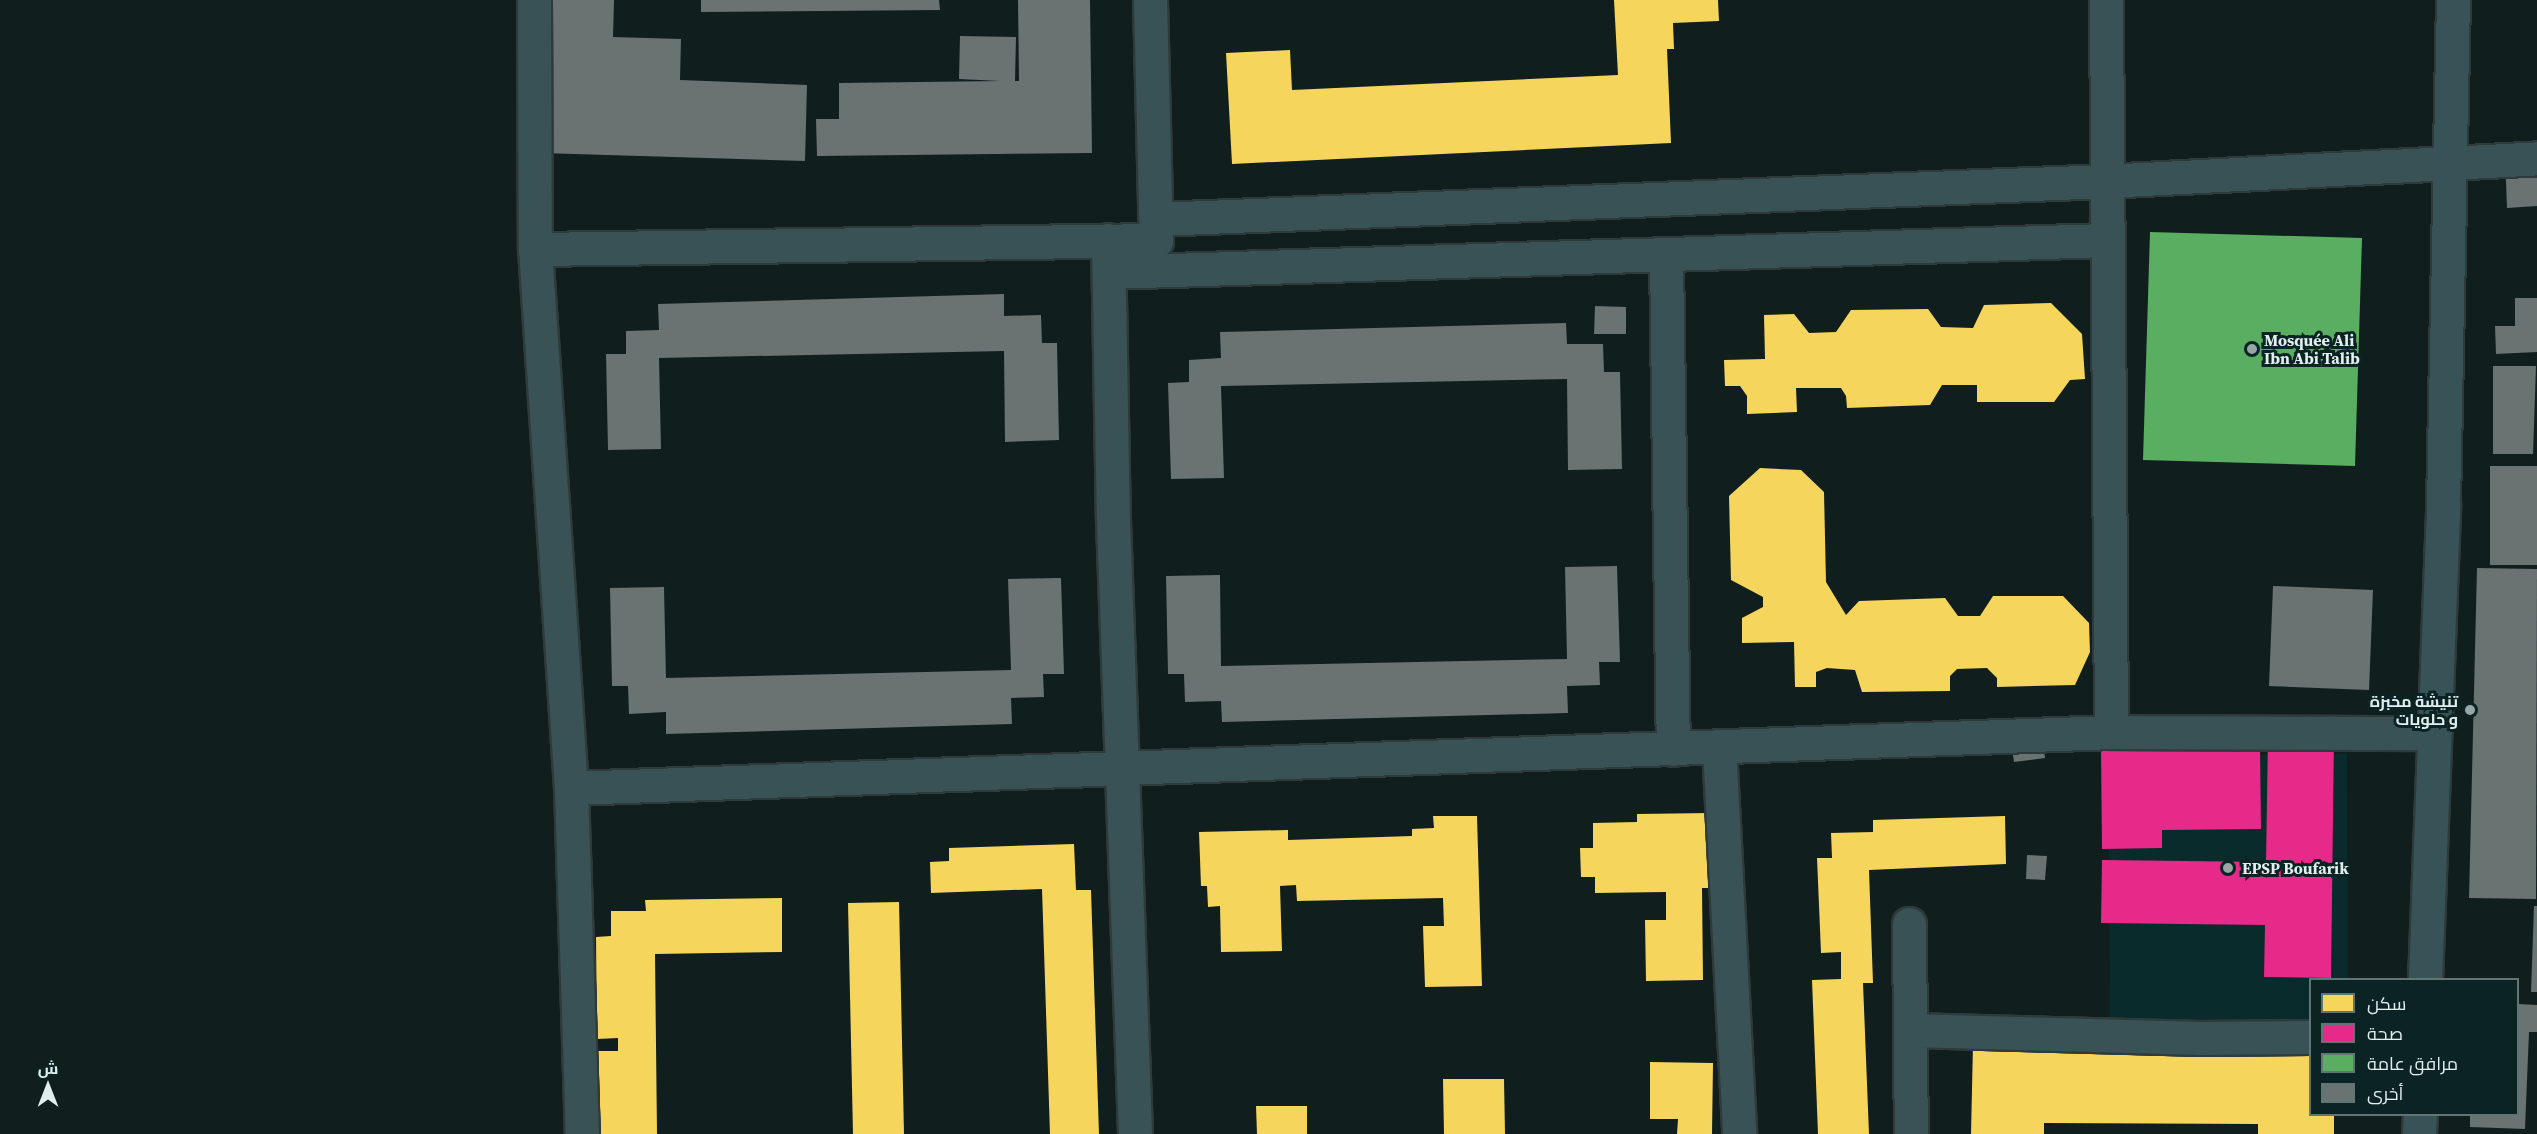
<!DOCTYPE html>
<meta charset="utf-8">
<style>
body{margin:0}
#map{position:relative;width:2537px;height:1134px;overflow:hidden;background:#111e1e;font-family:"Source Serif 4",Cairo,serif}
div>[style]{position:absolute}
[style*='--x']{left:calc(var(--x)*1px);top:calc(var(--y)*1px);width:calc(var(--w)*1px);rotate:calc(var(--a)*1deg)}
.built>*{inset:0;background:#092b2b}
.homes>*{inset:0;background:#f6d55c}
.health>*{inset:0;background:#e7298a}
.public>*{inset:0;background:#5aae61}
.building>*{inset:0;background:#687372}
.roads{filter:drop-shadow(2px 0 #2f3a3a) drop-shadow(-2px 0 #2f3a3a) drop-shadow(0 2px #2f3a3a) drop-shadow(0 -2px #2f3a3a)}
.minor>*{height:33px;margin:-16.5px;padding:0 16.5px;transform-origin:16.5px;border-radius:16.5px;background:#385255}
.primary>*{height:33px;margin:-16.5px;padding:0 16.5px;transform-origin:16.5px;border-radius:16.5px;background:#375358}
.dots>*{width:16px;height:16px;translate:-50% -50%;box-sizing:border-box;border:3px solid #0b2423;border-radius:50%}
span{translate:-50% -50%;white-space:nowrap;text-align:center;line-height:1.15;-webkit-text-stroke:6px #0b2423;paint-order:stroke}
.poi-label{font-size:16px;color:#e1efef;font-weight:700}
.left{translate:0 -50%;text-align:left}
.right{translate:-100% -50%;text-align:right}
.legend{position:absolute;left:2309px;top:978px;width:210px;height:138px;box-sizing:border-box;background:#0b2423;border:2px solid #617575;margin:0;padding:8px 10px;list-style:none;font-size:18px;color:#e1efef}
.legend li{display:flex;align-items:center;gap:12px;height:30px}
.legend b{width:30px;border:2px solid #617575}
.north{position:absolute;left:18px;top:1056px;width:60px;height:60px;-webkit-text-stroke:4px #0b2423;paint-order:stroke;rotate:0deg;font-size:16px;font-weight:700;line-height:24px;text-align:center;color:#e1efef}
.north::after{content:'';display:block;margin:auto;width:21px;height:27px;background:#e1efef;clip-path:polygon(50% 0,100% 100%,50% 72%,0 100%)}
</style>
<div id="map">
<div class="built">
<i style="clip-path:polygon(2347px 754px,2348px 979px,2310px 980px,2310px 1026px,2110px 1028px,2108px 756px)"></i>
</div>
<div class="homes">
<i style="clip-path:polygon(1614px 0,1718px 0,1719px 21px,1673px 23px,1674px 49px,1667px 49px,1671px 143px,1232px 164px,1226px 53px,1290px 50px,1292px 90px,1618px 75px)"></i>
<i style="clip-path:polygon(2051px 303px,2082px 334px,2085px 379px,2070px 380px,2054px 402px,1977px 402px,1977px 385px,1942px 385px,1930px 405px,1847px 408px,1846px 396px,1841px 388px,1796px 388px,1797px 412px,1747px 414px,1747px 396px,1740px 386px,1725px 386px,1724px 360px,1765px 359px,1764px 315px,1794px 314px,1809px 333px,1836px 332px,1851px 310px,1928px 309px,1941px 327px,1973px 328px,1984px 305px)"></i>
<i style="clip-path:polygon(1760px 468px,1801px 470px,1824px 492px,1826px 582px,1846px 615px,1859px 601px,1945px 598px,1958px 616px,1980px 616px,1993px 596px,2063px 596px,2089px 623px,2090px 652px,2075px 685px,1997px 687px,1997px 678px,1987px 668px,1957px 669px,1950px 676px,1950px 691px,1862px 692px,1855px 670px,1827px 668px,1816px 672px,1816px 687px,1795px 687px,1794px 642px,1742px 643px,1742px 618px,1763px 607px,1763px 597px,1731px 580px,1729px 496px)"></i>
<i style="clip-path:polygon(1711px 813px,1712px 888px,1702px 888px,1703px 980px,1646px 981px,1645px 920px,1666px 920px,1666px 892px,1595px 893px,1595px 877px,1581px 877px,1580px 848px,1593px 848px,1593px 823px,1637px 822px,1637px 814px)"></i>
<i style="clip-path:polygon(1433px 816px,1477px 816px,1482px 986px,1425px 987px,1423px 926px,1444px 926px,1443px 898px,1297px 901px,1296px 885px,1280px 886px,1282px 951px,1221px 952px,1220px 906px,1208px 907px,1207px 886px,1201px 886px,1199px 832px,1288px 830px,1288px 840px,1412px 836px,1412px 829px,1434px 828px)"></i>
<i style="clip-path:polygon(2005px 816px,2006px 864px,1869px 870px,1873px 983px,1863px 983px,1869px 1134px,1818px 1134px,1812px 980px,1841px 979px,1841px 952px,1821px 953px,1817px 858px,1832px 858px,1831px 833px,1873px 832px,1873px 820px)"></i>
<i style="clip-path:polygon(1074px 844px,1076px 890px,1091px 890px,1099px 1134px,1050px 1134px,1042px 889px,931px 893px,930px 862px,949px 861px,949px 848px)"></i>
<i style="clip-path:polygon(782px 898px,782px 952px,655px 954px,657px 1134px,598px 1134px,597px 1051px,618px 1051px,618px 1038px,597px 1039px,596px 937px,611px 936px,611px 911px,646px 911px,645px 900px)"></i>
<i style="clip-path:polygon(899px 902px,904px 1134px,853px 1134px,848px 903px)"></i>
<i style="clip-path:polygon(1973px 1044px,2310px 1050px,2310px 1114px,2334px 1114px,2334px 1134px,2258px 1134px,2258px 1124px,2044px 1123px,2044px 1134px,1971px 1134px)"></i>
<i style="clip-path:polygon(1650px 1062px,1713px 1063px,1712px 1134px,1677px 1134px,1678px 1119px,1650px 1119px)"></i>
<i style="clip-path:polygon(1443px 1079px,1504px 1079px,1505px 1134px,1444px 1134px)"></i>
<i style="clip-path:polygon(1256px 1106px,1307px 1106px,1307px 1134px,1257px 1134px)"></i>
</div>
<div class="health">
<i style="clip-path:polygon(2268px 735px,2334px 736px,2331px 978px,2264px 977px,2265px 925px,2101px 923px,2102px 860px,2266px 862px)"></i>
<i style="clip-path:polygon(2260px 747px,2261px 829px,2162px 830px,2162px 848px,2102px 849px,2101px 750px)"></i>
</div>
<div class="public">
<i style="clip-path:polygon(2150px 232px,2362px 238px,2355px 466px,2143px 460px)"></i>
</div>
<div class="building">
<i style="clip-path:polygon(547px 0,614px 0,613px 37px,681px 39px,680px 80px,807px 85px,805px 161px,541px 153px)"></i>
<i style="clip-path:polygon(701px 0,939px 0,940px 10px,701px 12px)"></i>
<i style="clip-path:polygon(1018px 0,1090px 0,1092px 153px,817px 156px,816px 119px,839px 119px,839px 83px,1000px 81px,959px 79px,960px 36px,1016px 37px,1015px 81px,1019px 81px)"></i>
<i style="clip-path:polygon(2537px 153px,2537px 206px,2507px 208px,2505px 154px)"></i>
<i style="clip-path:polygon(1004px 294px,1004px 316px,1041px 315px,1042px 343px,1057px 343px,1059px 440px,1005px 442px,1004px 351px,659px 358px,661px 449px,608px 450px,606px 354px,626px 354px,626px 331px,659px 330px,658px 304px)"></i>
<i style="clip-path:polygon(2515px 298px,2537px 298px,2537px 352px,2496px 354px,2495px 326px,2515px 326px)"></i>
<i style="clip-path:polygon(1595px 306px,1626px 307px,1626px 334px,1594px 334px)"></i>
<i style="clip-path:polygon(1566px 323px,1567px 344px,1603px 344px,1604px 372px,1620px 372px,1622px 469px,1568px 470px,1567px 379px,1221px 386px,1224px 478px,1171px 479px,1168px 383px,1189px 382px,1189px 360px,1221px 358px,1220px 332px)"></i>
<i style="clip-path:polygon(2493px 366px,2536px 366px,2533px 454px,2493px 454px)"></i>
<i style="clip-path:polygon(2490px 466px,2537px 466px,2537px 565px,2490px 565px)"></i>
<i style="clip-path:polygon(1617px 566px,1620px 662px,1599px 662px,1600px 685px,1567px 686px,1568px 713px,1222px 722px,1221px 701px,1185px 702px,1184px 674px,1168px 674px,1166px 576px,1220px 575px,1221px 666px,1567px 659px,1565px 567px)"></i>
<i style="clip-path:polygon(2477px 568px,2537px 569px,2536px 899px,2469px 898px)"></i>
<i style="clip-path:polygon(1061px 578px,1064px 674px,1043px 674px,1044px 697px,1011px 698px,1012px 724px,666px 734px,666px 712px,629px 714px,628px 686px,612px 686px,610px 588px,664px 587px,666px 678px,1011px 670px,1008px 579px)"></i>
<i style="clip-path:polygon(2273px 586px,2373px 590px,2369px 690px,2269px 686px)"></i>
<i style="clip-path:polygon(2042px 736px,2045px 758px,2014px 762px,2011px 741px)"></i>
<i style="clip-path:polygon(2027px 855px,2047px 856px,2045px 880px,2026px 879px)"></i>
<i style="clip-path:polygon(2534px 906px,2537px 906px,2537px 992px,2531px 992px)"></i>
<i style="clip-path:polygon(2518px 1004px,2537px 1005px,2537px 1032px,2529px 1032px,2525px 1129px,2470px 1127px,2470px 1114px,2518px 1114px)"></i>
</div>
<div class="roads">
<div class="minor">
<i style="--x:534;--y:0;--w:249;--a:89.8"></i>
<i style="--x:535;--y:249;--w:540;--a:86.18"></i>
<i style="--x:571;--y:788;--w:346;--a:88.2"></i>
<i style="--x:1150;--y:0;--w:241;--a:88.6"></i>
<i style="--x:2106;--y:0;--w:732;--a:89.61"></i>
<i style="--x:1156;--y:219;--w:950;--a:-2.29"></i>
<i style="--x:2105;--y:181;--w:433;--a:-3"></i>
<i style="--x:1108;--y:240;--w:281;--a:89"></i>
<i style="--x:1113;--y:521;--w:613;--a:87.94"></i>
<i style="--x:535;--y:249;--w:621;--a:-0.83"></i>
<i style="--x:1666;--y:256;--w:493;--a:89.2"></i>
<i style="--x:1109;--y:272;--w:998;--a:-1.84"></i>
<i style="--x:1719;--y:747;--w:388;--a:87"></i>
<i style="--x:571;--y:788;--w:1541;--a:-2.08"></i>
<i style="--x:2111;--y:732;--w:323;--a:0.2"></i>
<i style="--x:1909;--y:924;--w:210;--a:89.5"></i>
<i style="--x:1910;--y:1030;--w:290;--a:1.6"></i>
<i style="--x:2200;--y:1038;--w:110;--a:-0.5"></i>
</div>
<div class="primary">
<i style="--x:2425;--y:980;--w:475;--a:-87.8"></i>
<i style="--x:2443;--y:505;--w:505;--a:-88.87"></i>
<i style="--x:2419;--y:1134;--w:20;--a:-87"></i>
</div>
</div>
<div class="dots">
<i style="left:2252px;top:349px;background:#98a6a6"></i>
<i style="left:2470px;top:710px;background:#98a6a6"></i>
<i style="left:2228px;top:868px;background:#98a6a6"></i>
</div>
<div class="poi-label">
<span class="left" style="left:2264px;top:349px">Mosquée Ali<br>Ibn Abi Talib</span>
<span class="right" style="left:2458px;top:710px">تنيشة مخبزة<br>و حلويات</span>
<span class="left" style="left:2242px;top:868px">EPSP Boufarik</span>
</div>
<ul class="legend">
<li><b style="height:16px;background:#f6d55c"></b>سكن</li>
<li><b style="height:16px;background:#e7298a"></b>صحة</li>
<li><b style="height:16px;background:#5aae61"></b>مرافق عامة</li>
<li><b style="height:16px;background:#687372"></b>أخرى</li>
</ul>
<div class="north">ش</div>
</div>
